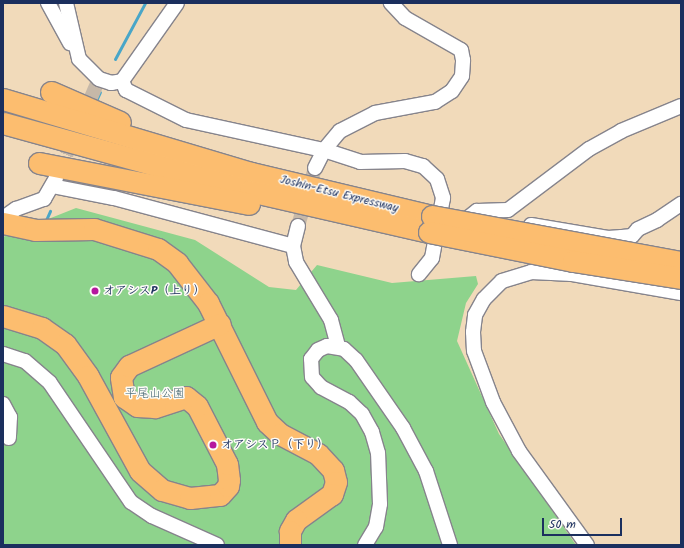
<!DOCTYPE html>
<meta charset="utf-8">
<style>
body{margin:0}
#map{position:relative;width:684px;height:548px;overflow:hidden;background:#f1daba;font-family:Kalam,"Klee One",sans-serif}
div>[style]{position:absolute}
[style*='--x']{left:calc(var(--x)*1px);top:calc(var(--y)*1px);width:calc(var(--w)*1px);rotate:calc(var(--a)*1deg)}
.green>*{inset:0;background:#8ed38c}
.stream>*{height:3px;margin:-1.5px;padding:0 1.5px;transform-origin:1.5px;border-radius:1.5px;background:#49a6c8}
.minor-tunnel>*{height:14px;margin-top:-7px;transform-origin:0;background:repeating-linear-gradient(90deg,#c6b8a8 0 14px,transparent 0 21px)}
.roads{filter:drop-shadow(1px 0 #86848c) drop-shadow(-1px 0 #86848c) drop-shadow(0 1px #86848c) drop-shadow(0 -1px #86848c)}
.minor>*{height:14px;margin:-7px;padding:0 7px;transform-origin:7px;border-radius:7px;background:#fff}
.highway>*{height:21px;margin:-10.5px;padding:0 10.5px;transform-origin:10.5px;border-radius:10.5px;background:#fcbd6f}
.bridges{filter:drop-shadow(1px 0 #86848c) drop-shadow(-1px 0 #86848c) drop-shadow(0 1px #86848c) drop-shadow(0 -1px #86848c)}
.highway-bridge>*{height:21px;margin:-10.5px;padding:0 10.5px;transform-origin:10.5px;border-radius:10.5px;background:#fcbd6f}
.dots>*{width:11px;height:11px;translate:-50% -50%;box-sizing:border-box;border:2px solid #fdfcf7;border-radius:50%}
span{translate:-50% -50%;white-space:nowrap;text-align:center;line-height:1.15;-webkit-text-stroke:3px #fdfcf7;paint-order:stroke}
.street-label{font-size:12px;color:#1b2f5e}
.poi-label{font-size:12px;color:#1b2f5e;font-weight:700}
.left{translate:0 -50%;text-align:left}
.park-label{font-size:12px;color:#3e606c}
.frame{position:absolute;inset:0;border:4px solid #1b2f5e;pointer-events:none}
.scale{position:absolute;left:542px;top:518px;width:80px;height:18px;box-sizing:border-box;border:2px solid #1b2f5e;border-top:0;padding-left:5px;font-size:12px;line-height:14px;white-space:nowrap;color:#1b2f5e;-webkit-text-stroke:3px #fdfcf7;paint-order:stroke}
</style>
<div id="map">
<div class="green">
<i style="clip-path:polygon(76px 208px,195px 240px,269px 287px,296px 290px,317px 265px,392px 283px,476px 276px,478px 284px,466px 303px,457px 341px,499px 434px,576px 545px,3px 545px,3px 237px)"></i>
</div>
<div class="stream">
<i style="--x:115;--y:59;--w:64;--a:-61.8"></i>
<i style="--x:95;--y:103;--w:12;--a:-66"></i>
<i style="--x:46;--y:220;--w:10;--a:-66"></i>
</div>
<div class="minor-tunnel">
<i style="--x:58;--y:174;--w:103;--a:-66.7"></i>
<i style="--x:298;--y:226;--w:60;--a:-73.7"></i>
</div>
<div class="roads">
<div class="minor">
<i style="--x:48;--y:3;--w:46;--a:61.2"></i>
<i style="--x:66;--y:3;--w:57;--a:76.9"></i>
<i style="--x:79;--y:59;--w:28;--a:45"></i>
<i style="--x:99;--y:79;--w:13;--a:18"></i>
<i style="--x:111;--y:83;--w:11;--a:-10"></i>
<i style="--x:122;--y:81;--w:95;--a:-54.8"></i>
<i style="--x:122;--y:81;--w:10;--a:66"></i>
<i style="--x:126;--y:90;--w:67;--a:26.6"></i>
<i style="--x:186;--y:120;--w:141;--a:12.3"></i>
<i style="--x:324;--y:150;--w:38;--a:18"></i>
<i style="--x:360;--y:162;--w:45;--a:-1.3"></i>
<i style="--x:405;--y:161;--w:19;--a:16"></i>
<i style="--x:423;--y:166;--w:19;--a:43"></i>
<i style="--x:437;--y:179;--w:20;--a:72"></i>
<i style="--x:443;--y:198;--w:61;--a:100.4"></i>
<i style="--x:432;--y:258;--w:21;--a:129"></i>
<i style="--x:315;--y:168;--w:20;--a:-63"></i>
<i style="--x:324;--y:150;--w:25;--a:-50"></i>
<i style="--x:340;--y:131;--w:39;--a:-27"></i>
<i style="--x:375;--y:113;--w:61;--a:-10.4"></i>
<i style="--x:435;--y:102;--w:20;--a:-33"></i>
<i style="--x:452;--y:91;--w:18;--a:-56"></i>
<i style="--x:462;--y:76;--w:16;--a:-86"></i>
<i style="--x:463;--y:60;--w:10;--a:-101"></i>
<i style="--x:461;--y:50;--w:64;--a:-150.3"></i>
<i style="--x:405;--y:18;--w:21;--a:-133"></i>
<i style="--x:52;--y:186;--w:63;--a:11"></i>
<i style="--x:114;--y:198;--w:185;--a:15"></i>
<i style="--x:3;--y:218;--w:16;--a:-35"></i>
<i style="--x:16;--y:209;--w:30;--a:-20"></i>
<i style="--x:44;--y:199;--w:24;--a:-60"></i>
<i style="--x:459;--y:225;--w:23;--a:-38"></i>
<i style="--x:477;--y:211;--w:31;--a:-2"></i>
<i style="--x:508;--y:210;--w:101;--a:-37"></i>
<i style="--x:589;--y:149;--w:37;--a:-29"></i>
<i style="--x:621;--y:131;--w:65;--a:-22.6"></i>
<i style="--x:531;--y:225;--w:78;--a:9.6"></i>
<i style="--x:608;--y:238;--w:14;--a:-4"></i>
<i style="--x:622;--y:237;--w:10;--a:-6"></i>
<i style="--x:632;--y:236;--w:9;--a:-49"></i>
<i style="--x:638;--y:229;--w:21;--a:-25"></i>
<i style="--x:657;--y:220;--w:29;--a:-34"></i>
<i style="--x:298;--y:226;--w:21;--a:104"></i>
<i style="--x:293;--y:246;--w:16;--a:79"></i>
<i style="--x:296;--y:262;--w:68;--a:58.9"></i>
<i style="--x:331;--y:320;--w:28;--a:75"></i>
<i style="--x:3;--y:354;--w:23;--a:18"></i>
<i style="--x:25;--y:361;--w:33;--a:41"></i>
<i style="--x:50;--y:383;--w:144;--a:55.8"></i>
<i style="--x:131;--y:502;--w:25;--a:34"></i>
<i style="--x:152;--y:516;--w:71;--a:24"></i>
<i style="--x:3;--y:404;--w:15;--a:62"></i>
<i style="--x:10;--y:417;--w:21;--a:93"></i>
<i style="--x:365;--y:545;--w:21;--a:-59"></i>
<i style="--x:376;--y:527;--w:23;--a:-80"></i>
<i style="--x:380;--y:504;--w:51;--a:-92.2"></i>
<i style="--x:378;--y:453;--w:22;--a:-106"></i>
<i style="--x:372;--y:432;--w:21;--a:-119"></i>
<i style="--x:362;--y:414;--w:18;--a:-137"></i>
<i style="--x:349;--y:402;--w:32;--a:-152"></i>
<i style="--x:321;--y:387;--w:13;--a:-132"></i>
<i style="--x:312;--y:377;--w:18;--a:-93"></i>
<i style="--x:311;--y:359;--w:11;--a:-52"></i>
<i style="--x:318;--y:350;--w:10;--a:-24"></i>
<i style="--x:327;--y:346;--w:17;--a:10"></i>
<i style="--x:344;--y:349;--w:16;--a:43"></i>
<i style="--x:356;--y:360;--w:83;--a:55.3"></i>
<i style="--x:403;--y:428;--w:49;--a:61.9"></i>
<i style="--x:426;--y:471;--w:78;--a:72"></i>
<i style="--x:587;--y:545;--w:116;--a:-125.9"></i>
<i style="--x:519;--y:451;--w:55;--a:-118"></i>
<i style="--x:493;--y:402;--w:54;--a:-110.4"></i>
<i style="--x:474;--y:351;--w:19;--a:-93"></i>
<i style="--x:473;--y:332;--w:17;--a:-83"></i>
<i style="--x:475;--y:315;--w:18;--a:-61"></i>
<i style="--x:484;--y:299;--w:25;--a:-45"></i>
<i style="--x:502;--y:281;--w:30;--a:-17"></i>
<i style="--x:531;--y:272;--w:41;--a:2.8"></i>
<i style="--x:572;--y:274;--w:111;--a:9.9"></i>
</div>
<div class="highway">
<i style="--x:51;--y:92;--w:75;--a:23.5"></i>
<i style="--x:3;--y:99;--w:259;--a:16.6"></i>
<i style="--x:251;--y:173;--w:186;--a:13.4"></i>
<i style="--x:3;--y:123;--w:256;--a:15.4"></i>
<i style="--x:250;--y:191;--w:184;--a:12.9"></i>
<i style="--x:39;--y:163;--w:214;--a:11"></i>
<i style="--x:3;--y:223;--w:33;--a:12"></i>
<i style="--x:35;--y:230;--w:59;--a:-1"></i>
<i style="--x:94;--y:229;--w:67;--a:17.4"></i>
<i style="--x:158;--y:249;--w:24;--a:36"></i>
<i style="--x:177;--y:263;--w:51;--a:52.2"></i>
<i style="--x:208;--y:303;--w:133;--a:63.6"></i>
<i style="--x:267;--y:422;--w:18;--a:43"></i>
<i style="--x:280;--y:434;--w:43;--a:27.8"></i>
<i style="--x:318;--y:454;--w:22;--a:47"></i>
<i style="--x:333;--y:470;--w:12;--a:76"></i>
<i style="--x:336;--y:482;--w:13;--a:108"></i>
<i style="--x:332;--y:494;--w:44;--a:144.2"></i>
<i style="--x:296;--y:520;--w:13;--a:119"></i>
<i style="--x:290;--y:531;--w:14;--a:90"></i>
<i style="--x:3;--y:316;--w:41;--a:17.1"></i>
<i style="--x:42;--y:328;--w:28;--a:35"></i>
<i style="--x:65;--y:344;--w:39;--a:54"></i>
<i style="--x:88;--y:376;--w:108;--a:61.3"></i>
<i style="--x:140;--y:471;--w:29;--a:41"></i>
<i style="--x:162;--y:490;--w:29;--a:16"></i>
<i style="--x:190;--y:498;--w:30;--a:-6"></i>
<i style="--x:220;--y:495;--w:12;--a:-48"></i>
<i style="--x:228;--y:486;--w:6;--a:-81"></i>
<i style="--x:229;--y:480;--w:16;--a:-97"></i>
<i style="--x:227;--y:464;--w:65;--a:-117.3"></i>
<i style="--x:197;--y:406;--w:14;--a:-141"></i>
<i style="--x:186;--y:397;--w:33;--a:162"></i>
<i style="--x:155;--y:407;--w:18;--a:-177"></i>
<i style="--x:137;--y:406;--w:16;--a:-145"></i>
<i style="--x:124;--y:397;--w:20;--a:-99"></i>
<i style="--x:121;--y:377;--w:14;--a:-54"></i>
<i style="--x:129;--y:366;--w:100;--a:-24.8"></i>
</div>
</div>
<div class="bridges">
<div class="highway-bridge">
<i style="--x:432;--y:216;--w:253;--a:10.5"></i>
<i style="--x:429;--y:232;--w:147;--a:11.4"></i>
<i style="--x:573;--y:261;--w:109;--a:8.9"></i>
</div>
</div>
<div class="dots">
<i style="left:95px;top:291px;background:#b5179e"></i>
<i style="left:213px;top:445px;background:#b5179e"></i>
</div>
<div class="street-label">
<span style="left:339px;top:194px;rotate:14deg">Joshin-Etsu Expressway</span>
</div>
<div class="poi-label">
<span class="left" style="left:103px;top:291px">オアシスP（上り）</span>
<span class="left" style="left:221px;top:445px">オアシスＰ（下り）</span>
</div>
<div class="park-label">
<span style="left:155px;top:394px">平尾山公園</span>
</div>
<div class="frame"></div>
<div class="scale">50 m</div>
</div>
